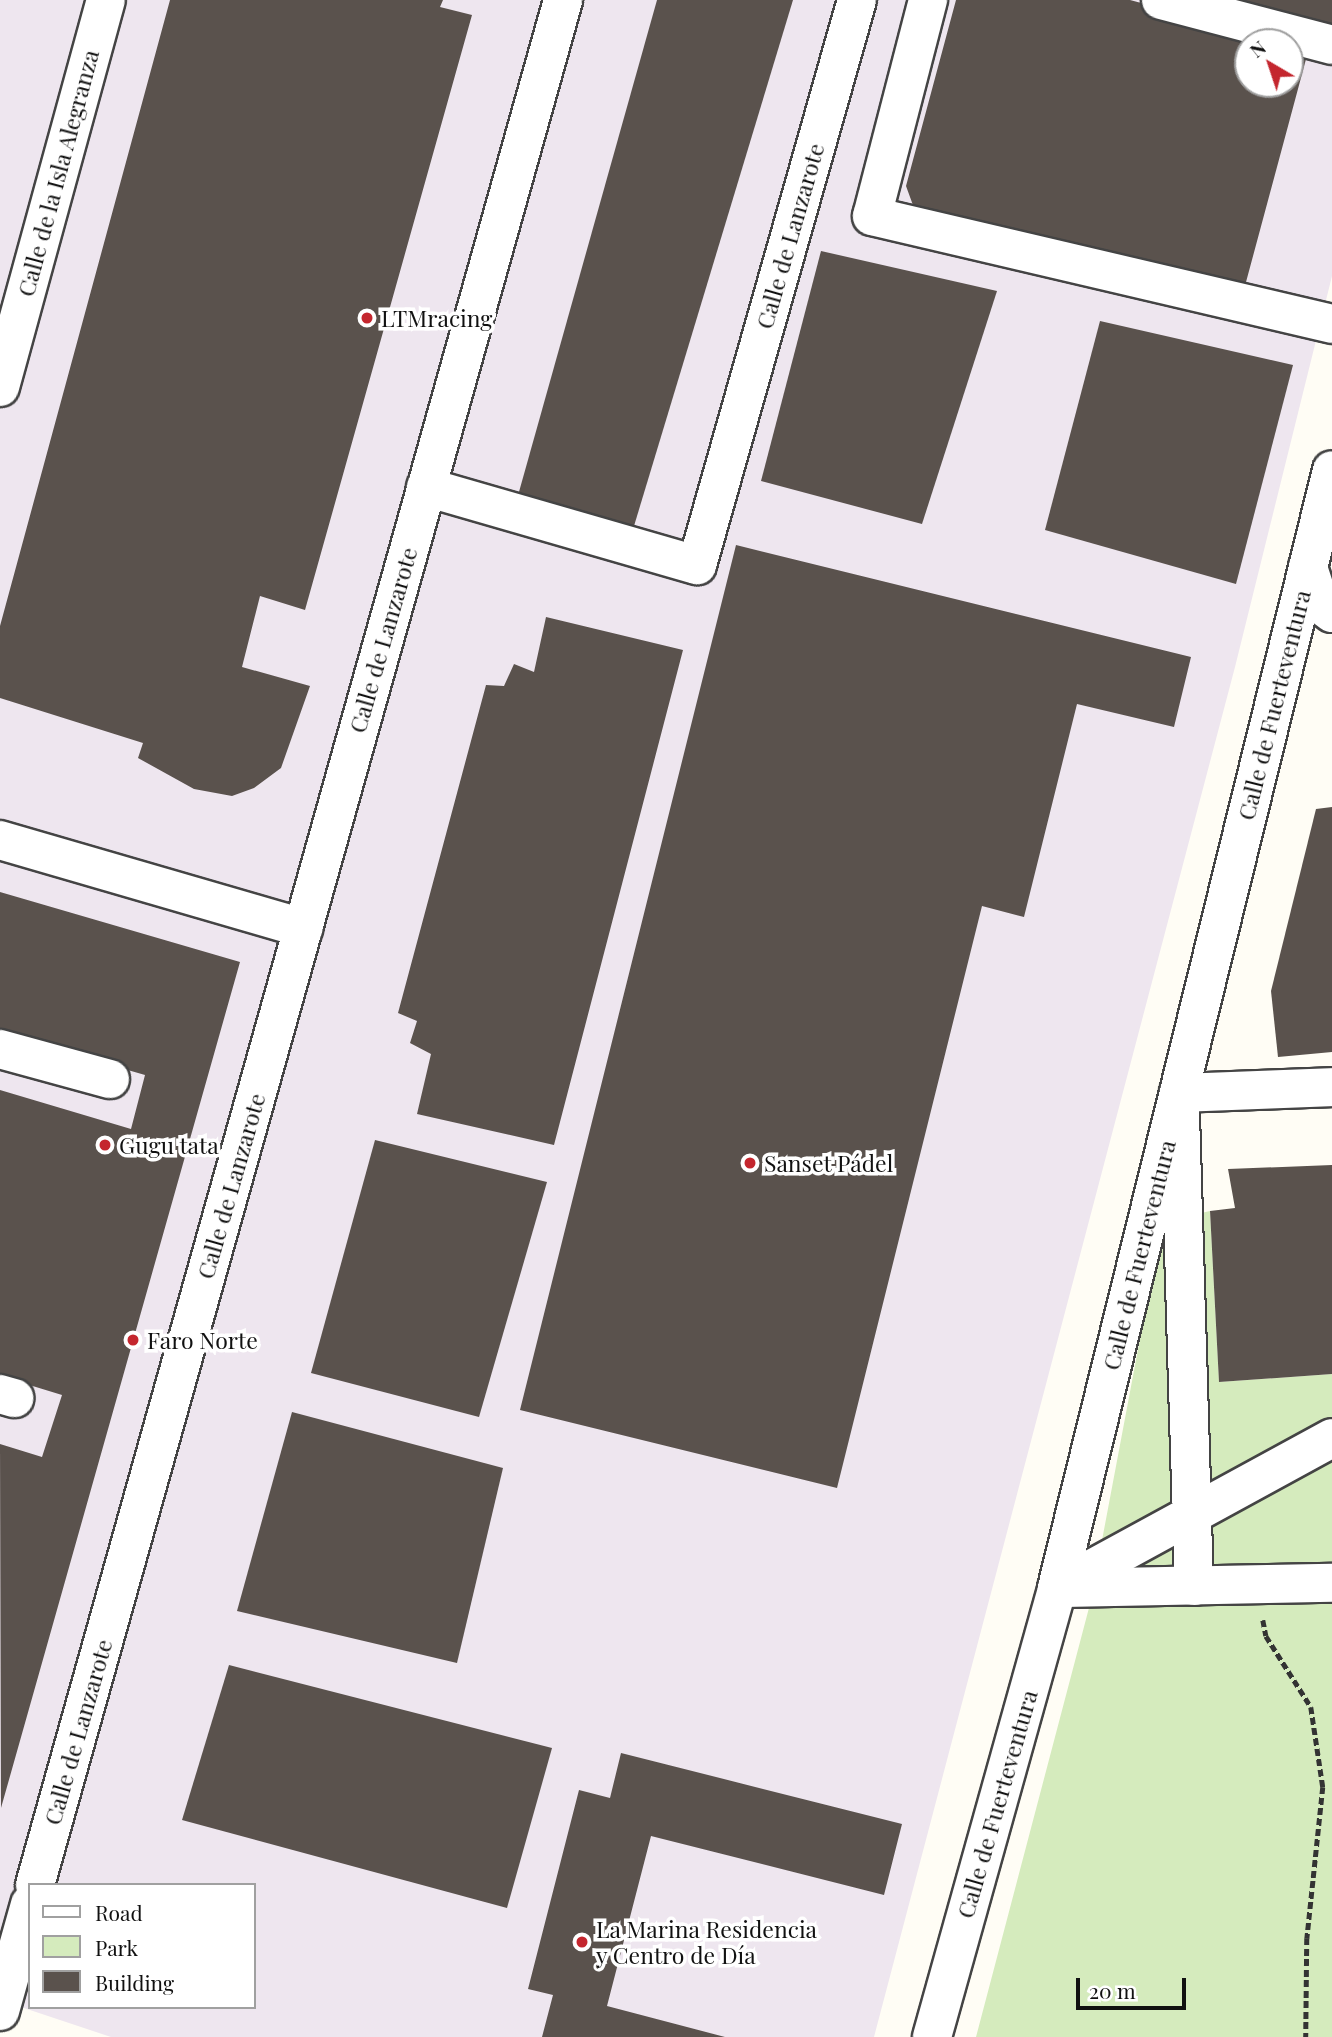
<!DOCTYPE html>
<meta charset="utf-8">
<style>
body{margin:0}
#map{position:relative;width:1332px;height:2037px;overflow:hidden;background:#fffdf5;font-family:"Playfair Display",serif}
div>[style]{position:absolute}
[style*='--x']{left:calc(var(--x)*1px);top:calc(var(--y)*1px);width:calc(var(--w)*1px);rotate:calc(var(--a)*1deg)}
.industrial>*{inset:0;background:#eee6ef}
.green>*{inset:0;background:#d5ebbd}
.building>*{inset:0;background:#5a524d}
.path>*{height:4.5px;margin-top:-2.25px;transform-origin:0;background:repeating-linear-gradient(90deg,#333 0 7px,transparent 0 10.5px)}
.roads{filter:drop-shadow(2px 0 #444) drop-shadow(-2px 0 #444) drop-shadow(0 2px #444) drop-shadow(0 -2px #444)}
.minor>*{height:38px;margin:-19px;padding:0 19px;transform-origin:19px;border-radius:19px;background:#fff}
.dots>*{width:19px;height:19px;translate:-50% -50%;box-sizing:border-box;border:4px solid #fff;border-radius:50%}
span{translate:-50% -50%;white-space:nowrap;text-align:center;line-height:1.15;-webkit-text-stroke:7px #fff;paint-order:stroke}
.street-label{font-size:23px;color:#111}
.poi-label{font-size:23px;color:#111}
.left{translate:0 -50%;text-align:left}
.legend{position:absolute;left:28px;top:1883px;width:228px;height:126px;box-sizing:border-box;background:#fff;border:2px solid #a0a0a0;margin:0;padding:9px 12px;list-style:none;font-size:21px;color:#111}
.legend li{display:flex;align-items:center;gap:14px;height:35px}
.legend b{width:35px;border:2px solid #a0a0a0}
.north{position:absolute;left:1234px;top:28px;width:70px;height:70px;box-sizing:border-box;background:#fff;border:2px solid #a0a0a0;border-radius:50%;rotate:321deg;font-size:19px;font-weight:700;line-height:28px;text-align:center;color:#111}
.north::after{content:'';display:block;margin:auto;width:24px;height:32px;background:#c4262e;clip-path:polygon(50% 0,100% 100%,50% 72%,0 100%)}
.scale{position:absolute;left:1076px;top:1978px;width:110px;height:32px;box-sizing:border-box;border:4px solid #111;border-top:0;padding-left:9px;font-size:21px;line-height:24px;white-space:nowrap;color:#111;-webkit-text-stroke:5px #fff;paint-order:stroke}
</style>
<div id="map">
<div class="industrial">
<i style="clip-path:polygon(evenodd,0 0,1332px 0,1332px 276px,1235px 667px,874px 2037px,111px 2037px,0 2000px,0 0,1248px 42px,1290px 42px,1290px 84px,1248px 84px,1248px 42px,0 0,30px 1885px,254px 1885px,254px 2007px,30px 2007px,30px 1885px)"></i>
</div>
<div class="green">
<i style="clip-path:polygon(1210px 1211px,1219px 1382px,1332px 1374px,1332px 2037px,976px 2037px,1090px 1604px,1162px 1222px)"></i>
</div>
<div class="building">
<i style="clip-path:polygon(170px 0,443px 0,440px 7px,472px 15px,305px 610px,260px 596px,242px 667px,310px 686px,281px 768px,254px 788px,232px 796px,194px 789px,138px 758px,143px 743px,0 698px,0 626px)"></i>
<i style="clip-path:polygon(657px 0,793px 0,634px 526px,517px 499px)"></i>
<i style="clip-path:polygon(956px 0,1130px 0,1283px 41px,1248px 42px,1248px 84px,1290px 84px,1290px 43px,1309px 48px,1242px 297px,914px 208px,906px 186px)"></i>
<i style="clip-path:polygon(1213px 0,1332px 0,1332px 30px)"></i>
<i style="clip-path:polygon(821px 251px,997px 291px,922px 524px,761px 481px)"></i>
<i style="clip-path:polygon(1100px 321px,1293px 365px,1236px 584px,1045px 530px)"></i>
<i style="clip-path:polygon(736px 545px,1191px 657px,1174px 727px,1077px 704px,1024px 917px,982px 906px,837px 1488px,520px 1410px)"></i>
<i style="clip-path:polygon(546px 617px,683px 650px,554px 1145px,417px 1114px,431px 1054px,410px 1043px,417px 1021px,398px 1013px,486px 685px,504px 686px,514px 664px,534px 672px)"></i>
<i style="clip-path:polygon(1332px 807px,1332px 1052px,1278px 1057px,1271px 991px,1316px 809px)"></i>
<i style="clip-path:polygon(0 892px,240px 962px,1px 1808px,0 1444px,42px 1457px,62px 1395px,0 1376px,0 1090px,131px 1129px,145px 1075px,0 1033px)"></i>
<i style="clip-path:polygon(375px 1140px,547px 1182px,479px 1417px,311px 1373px)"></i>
<i style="clip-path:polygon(1332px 1165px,1332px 1374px,1219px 1382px,1210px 1211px,1235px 1208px,1228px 1169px)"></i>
<i style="clip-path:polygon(292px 1412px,503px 1468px,457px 1663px,237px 1611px)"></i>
<i style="clip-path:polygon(229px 1665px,552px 1748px,507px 1908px,182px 1820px)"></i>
<i style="clip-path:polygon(621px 1753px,902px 1824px,884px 1895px,651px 1836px,607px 2006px,725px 2037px,542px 2037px,553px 1995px,528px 1989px,579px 1790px,610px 1798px)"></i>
</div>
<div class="path">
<i style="--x:1263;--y:1620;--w:16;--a:79"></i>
<i style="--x:1266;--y:1636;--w:84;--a:57.6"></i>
<i style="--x:1311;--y:1707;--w:81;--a:81.5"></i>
<i style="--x:1323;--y:1787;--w:152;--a:96"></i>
<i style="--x:1307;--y:1938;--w:99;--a:90.6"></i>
</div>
<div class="roads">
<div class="minor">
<i style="--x:928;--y:0;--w:223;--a:104.5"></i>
<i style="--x:872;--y:216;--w:473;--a:13.2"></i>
<i style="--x:1161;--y:0;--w:177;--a:14.7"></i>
<i style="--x:0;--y:387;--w:401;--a:-74.7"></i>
<i style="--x:426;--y:487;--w:282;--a:16.1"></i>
<i style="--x:697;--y:565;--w:587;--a:-74.19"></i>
<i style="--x:1308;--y:567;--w:39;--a:72"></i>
<i style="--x:1320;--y:604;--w:15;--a:37"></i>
<i style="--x:0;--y:840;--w:316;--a:16.2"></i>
<i style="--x:0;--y:1049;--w:114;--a:15.3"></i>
<i style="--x:0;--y:1394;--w:15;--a:16"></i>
<i style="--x:1194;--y:1586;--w:493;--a:-91.7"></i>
<i style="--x:1179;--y:1093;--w:153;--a:-2.2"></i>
<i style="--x:1057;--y:1588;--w:313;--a:-28.6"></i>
<i style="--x:1063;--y:1588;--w:269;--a:-1.1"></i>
<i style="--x:35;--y:1885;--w:1958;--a:-74.35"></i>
<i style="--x:0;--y:2011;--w:111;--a:-74.3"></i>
<i style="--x:932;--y:2037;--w:466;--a:-74.4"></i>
<i style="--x:1057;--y:1588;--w:1151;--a:-76.18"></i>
</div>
</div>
<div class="dots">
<i style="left:367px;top:318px;background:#c4262e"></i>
<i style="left:105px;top:1145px;background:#c4262e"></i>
<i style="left:750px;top:1163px;background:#c4262e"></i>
<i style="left:133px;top:1340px;background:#c4262e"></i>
<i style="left:582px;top:1942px;background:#c4262e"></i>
</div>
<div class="street-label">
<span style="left:58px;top:173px;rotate:-75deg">Calle de la Isla Alegranza</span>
<span style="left:790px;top:236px;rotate:-74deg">Calle de Lanzarote</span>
<span style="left:383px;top:640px;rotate:-74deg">Calle de Lanzarote</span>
<span style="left:1274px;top:705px;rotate:-76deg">Calle de Fuerteventura</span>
<span style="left:231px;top:1186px;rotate:-74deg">Calle de Lanzarote</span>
<span style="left:1139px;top:1255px;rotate:-76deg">Calle de Fuerteventura</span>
<span style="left:78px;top:1732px;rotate:-74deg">Calle de Lanzarote</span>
<span style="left:997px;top:1804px;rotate:-74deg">Calle de Fuerteventura</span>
</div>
<div class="poi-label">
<span class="left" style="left:381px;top:318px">LTMracing</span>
<span class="left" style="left:119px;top:1145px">Gugu tata</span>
<span class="left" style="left:764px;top:1163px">Sanset Pádel</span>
<span class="left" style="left:147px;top:1340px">Faro Norte</span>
<span class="left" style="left:596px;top:1942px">La Marina Residencia<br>y Centro de Día</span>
</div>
<ul class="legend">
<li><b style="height:9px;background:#fff"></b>Road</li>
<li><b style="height:19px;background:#d5ebbd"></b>Park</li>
<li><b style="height:19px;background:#5a524d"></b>Building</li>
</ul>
<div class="north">N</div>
<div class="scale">20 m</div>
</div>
